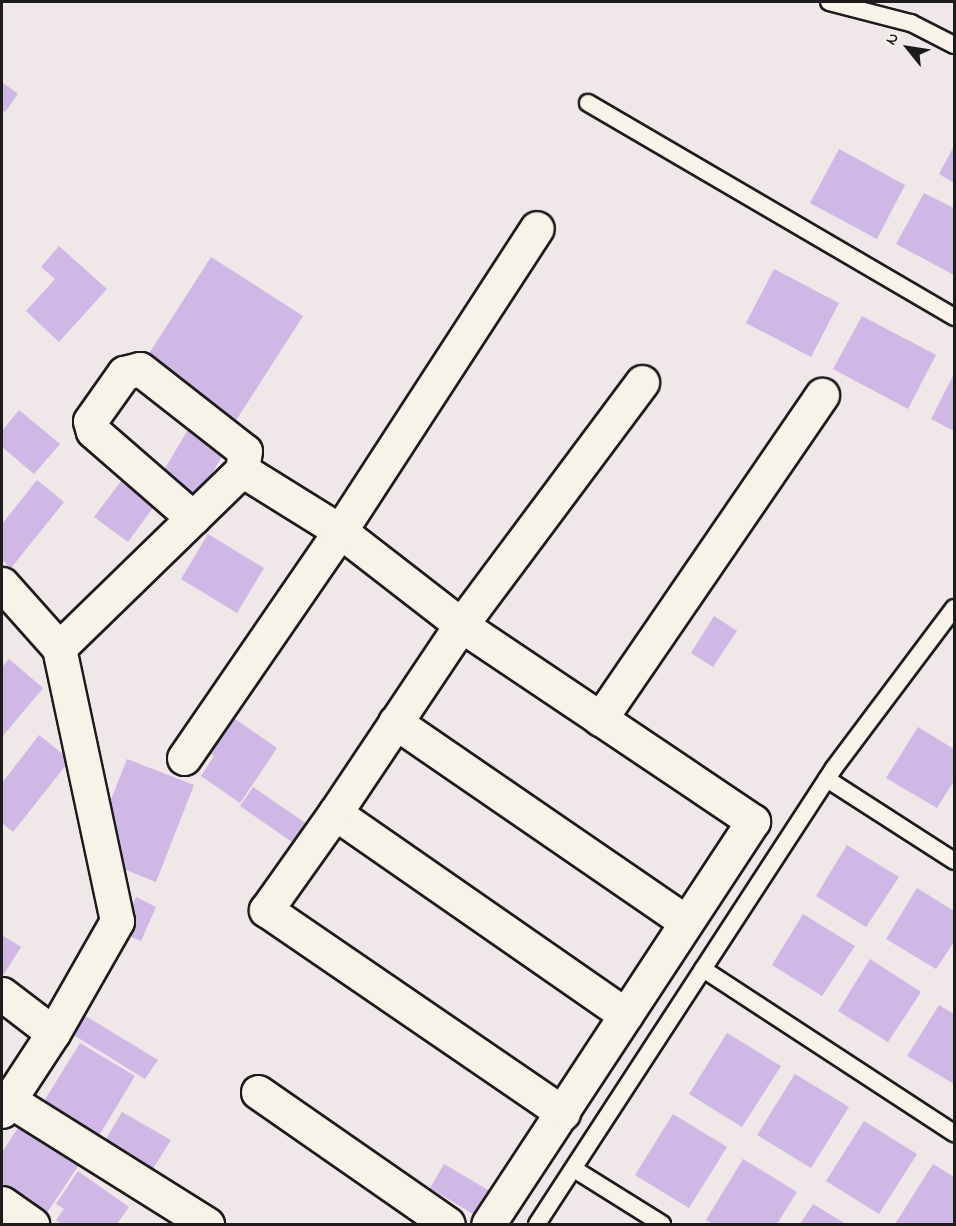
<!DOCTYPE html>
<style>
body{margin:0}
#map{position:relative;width:956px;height:1226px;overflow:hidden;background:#efe7e8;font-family:"Indie Flower",sans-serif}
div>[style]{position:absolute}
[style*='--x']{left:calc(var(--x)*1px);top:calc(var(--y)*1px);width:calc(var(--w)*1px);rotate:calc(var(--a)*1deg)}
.building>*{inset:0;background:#cfb7e6}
.roads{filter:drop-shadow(2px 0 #1c1c1c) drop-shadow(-2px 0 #1c1c1c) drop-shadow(0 2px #1c1c1c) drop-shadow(0 -2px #1c1c1c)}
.service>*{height:16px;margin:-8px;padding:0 8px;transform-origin:8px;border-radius:8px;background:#f7f3e8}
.minor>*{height:33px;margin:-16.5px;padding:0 16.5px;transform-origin:16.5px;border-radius:16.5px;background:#f7f3e8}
span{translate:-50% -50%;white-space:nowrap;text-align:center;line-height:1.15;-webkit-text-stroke:4.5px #f7f3e8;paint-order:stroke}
.frame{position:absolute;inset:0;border:3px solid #1c1c1c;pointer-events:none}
.north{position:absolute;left:878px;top:18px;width:60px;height:60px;-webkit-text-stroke:4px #f7f3e8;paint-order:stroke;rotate:300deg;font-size:16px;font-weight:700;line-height:24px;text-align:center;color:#1c1c1c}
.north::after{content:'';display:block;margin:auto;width:21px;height:27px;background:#1c1c1c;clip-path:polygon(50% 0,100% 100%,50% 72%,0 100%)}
</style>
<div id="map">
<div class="building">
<i style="clip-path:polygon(2px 82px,18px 94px,5px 112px,2px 110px)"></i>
<i style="clip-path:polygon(954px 146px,954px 183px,939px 174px)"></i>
<i style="clip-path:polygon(839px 149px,905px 185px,877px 239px,810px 203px)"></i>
<i style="clip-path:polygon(924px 193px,954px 208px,954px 275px,896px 244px)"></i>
<i style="clip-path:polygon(59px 246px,107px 289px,59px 342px,26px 311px,55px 279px,41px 267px)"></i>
<i style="clip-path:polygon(211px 257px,303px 316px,235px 422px,143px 363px)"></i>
<i style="clip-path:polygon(774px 269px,839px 303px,811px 357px,746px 323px)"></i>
<i style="clip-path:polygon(862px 316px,936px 355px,908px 409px,833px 369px)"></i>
<i style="clip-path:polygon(954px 374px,954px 431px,931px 419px)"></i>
<i style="clip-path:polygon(19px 410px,60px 444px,34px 474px,2px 447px,2px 431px)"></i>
<i style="clip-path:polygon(189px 428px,226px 450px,195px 502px,158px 480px)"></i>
<i style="clip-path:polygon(37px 480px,64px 502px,11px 568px,2px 560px,2px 524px)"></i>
<i style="clip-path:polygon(122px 480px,155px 505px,128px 542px,94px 517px)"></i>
<i style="clip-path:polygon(208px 534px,264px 568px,237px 613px,181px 579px)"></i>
<i style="clip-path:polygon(714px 616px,737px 631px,713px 667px,691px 653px)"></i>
<i style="clip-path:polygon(9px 659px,43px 688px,2px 737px,2px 667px)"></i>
<i style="clip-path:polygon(228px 714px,277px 748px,240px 803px,201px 776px,214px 756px,204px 749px)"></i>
<i style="clip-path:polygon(918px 727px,954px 749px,954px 781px,937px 808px,886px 778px)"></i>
<i style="clip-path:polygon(39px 735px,70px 760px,13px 832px,2px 823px,2px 783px)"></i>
<i style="clip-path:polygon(127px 759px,194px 785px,156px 882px,121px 868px,105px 815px)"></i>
<i style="clip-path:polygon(253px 787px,307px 824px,295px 844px,240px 806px)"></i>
<i style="clip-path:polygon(847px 845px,899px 877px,866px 927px,816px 896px)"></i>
<i style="clip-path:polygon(917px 888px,954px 911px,954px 942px,936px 969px,886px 939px)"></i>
<i style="clip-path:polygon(136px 897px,156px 907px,141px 941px,120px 932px)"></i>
<i style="clip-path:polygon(803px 914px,855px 946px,822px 996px,772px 965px)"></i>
<i style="clip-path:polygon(2px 935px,21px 947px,2px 977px)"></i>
<i style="clip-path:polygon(870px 959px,921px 992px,888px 1042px,838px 1011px)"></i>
<i style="clip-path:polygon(939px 1005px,954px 1014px,954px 1084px,907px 1056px)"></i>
<i style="clip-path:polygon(79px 1012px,158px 1060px,145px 1079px,67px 1031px)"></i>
<i style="clip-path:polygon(727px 1033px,781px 1066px,742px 1127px,689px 1094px)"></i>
<i style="clip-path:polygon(80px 1043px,135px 1076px,97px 1139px,41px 1106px)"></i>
<i style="clip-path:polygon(795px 1074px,849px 1107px,811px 1168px,757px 1135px)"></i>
<i style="clip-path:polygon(122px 1112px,171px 1140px,149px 1175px,101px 1147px)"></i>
<i style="clip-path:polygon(673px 1114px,727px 1147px,689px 1208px,635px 1175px)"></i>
<i style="clip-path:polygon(26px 1116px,85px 1156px,46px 1214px,2px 1183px,2px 1152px)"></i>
<i style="clip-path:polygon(864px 1121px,917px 1154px,879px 1214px,826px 1181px)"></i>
<i style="clip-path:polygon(743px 1159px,797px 1192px,777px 1224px,713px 1224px,706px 1220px)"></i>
<i style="clip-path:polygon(444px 1164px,493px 1193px,478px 1217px,430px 1188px)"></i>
<i style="clip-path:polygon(933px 1164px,954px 1177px,954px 1224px,895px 1224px)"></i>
<i style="clip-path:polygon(78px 1171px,129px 1207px,117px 1224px,62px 1224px,56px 1220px,64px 1209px,56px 1204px)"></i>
<i style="clip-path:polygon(813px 1204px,846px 1224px,800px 1224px)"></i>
</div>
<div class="roads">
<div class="service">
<i style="--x:829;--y:2;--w:85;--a:14.4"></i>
<i style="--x:911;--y:23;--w:48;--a:27.1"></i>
<i style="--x:588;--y:103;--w:424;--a:30.3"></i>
<i style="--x:827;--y:779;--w:151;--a:32.8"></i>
<i style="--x:703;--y:969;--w:300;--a:33.2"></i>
<i style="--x:574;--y:1169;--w:104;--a:32"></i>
<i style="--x:537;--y:1224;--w:544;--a:-56.92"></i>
<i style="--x:834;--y:768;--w:200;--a:-53.1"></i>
</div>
<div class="minor">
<i style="--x:193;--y:518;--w:133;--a:-139"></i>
<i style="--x:93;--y:431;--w:10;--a:-107"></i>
<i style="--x:90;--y:421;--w:59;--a:-54.7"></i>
<i style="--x:124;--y:373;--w:16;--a:-14"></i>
<i style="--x:140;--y:369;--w:133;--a:38"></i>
<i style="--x:245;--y:451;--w:19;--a:99"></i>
<i style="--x:2;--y:584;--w:86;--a:48.3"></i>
<i style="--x:59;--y:648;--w:279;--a:78"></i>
<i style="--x:117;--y:921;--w:129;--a:119.7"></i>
<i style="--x:53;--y:1033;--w:93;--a:123.2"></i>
<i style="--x:59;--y:648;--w:255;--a:-44.2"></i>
<i style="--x:242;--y:470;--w:115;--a:31.9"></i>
<i style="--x:340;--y:531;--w:153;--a:37.8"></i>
<i style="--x:461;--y:625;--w:352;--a:33.9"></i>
<i style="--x:753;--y:821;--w:482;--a:123.3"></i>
<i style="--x:600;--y:719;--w:393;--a:-55.6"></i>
<i style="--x:395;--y:722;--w:353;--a:34.5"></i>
<i style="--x:184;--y:758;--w:275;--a:-55.5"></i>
<i style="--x:340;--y:531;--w:361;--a:-57"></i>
<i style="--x:335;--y:813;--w:354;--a:34.8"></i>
<i style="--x:2;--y:994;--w:64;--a:37.4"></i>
<i style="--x:258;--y:1092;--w:231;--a:34.8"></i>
<i style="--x:9;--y:1100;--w:234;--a:32.1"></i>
<i style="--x:563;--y:1113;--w:360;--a:-145.6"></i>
<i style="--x:266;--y:910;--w:119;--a:-54.6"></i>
<i style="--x:335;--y:813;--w:226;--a:-56.2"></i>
<i style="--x:461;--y:625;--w:303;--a:-53.3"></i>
<i style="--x:2;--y:1203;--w:37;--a:35"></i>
</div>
</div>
<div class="frame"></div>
<div class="north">N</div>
</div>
